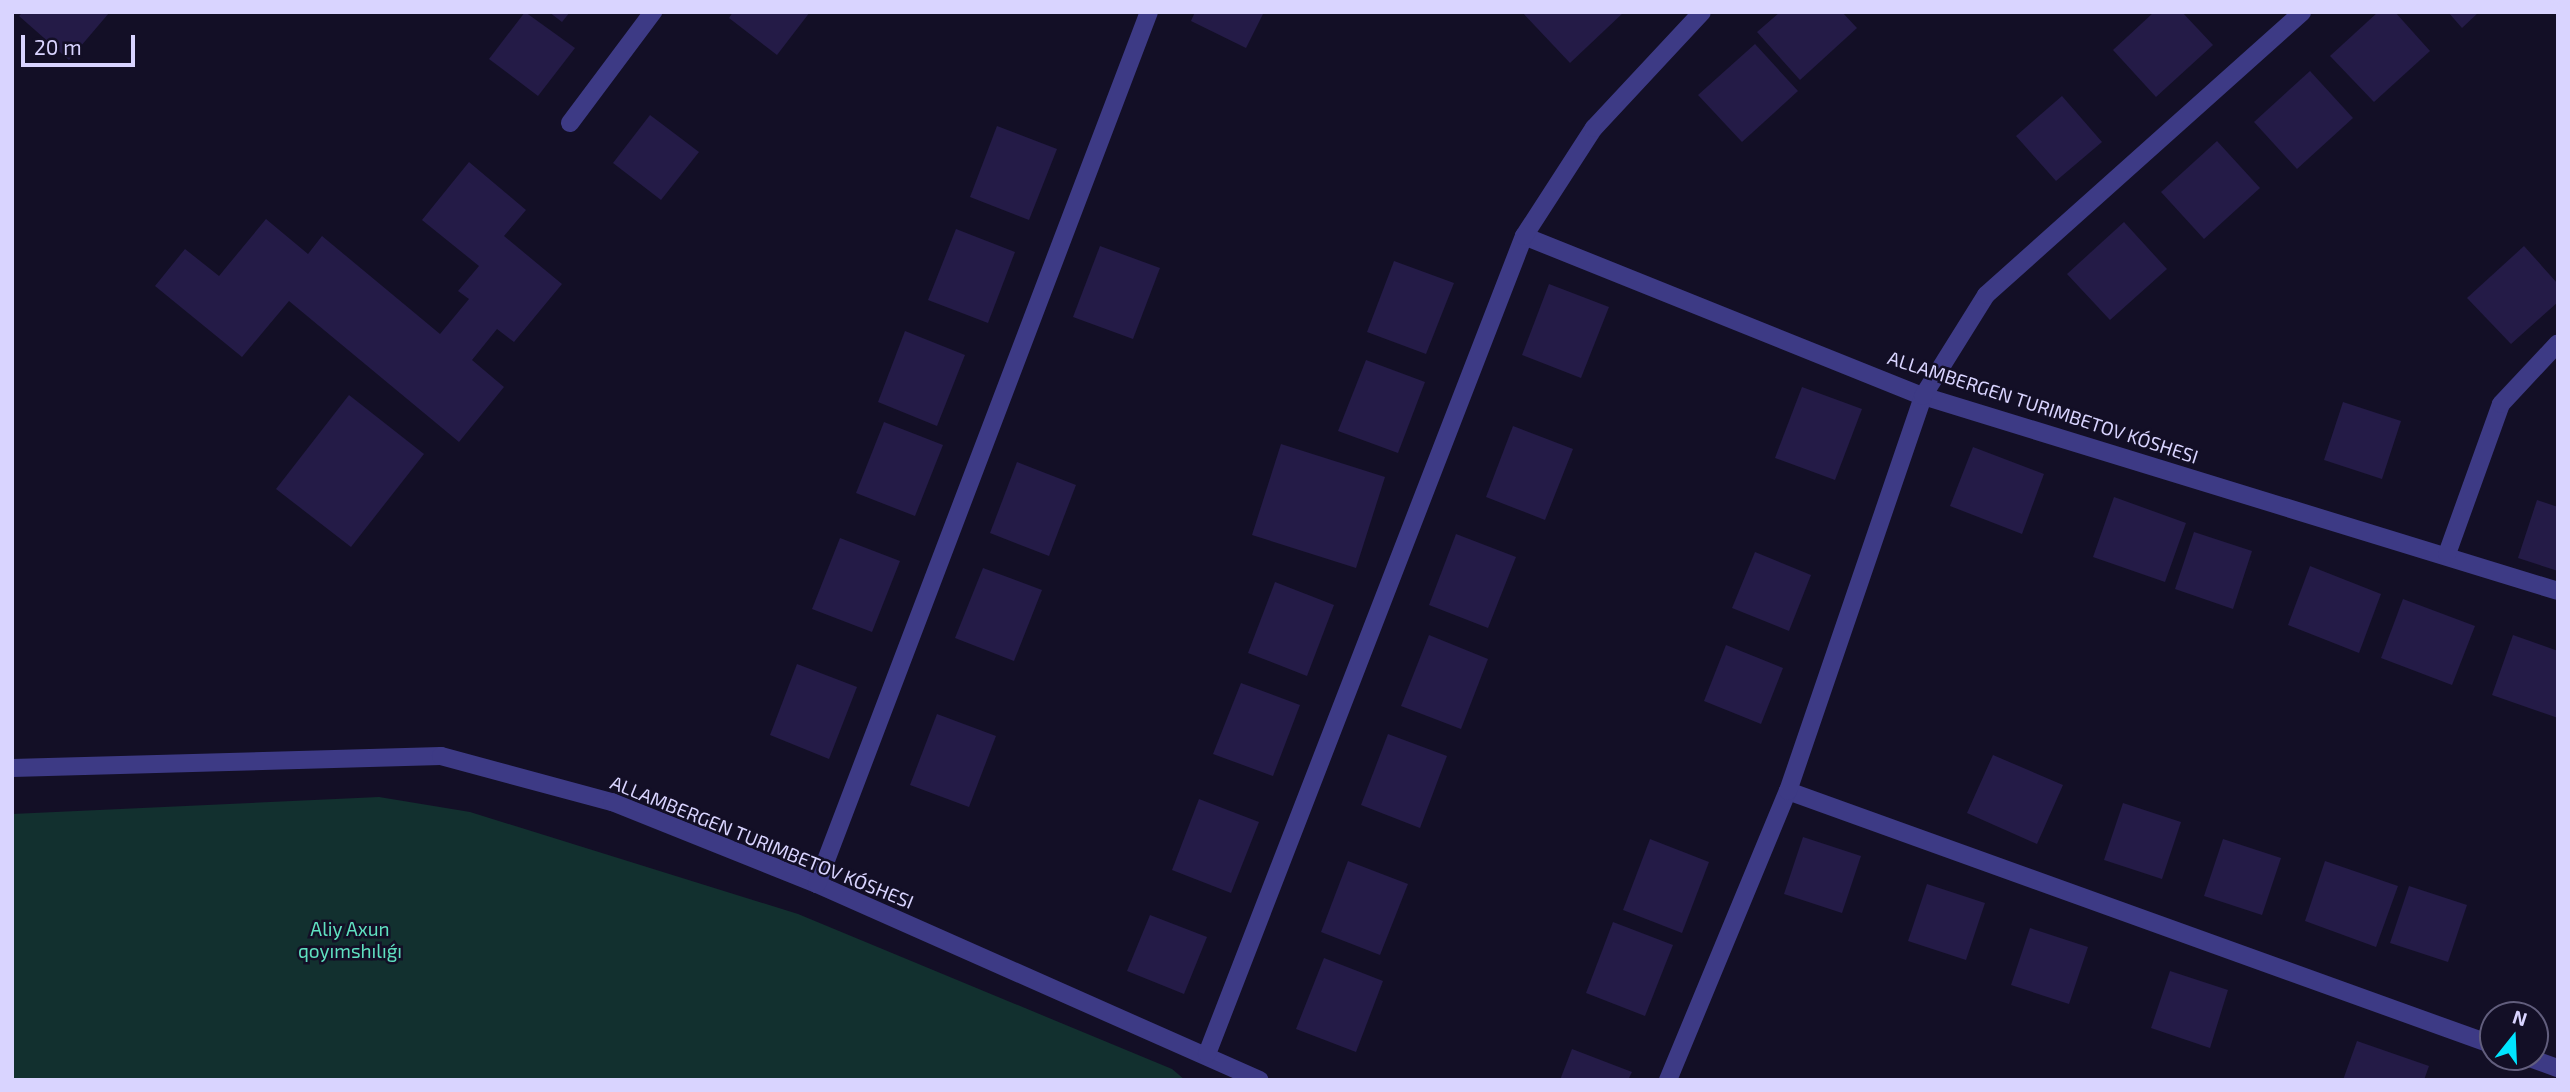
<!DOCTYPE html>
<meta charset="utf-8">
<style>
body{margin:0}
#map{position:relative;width:2570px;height:1092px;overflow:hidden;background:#130f26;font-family:"Exo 2",sans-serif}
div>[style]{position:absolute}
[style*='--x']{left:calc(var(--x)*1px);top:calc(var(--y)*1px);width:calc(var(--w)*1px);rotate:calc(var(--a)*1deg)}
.green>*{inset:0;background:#12302f}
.building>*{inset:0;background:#241b47}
.minor>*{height:18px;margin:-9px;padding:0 9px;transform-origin:9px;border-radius:9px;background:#3d3a85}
span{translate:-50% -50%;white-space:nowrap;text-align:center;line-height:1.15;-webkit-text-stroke:5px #130f26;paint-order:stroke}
.street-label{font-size:19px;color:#d9d4ff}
.park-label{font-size:19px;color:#5fe0c0}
.frame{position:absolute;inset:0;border:14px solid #d9d4ff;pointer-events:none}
.north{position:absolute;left:2479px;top:1001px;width:70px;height:70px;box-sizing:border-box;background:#130f26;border:2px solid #625e7d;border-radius:50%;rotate:18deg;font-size:19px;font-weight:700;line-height:28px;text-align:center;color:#d9d4ff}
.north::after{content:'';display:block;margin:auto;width:24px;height:32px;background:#00e5ff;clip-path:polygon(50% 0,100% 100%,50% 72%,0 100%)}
.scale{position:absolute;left:21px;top:35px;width:114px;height:32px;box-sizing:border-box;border:4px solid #d9d4ff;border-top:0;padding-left:9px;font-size:21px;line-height:24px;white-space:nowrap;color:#d9d4ff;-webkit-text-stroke:5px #130f26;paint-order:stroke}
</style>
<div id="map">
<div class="green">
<i style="clip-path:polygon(379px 797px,470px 812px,798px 914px,1172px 1069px,1185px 1080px,12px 1080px,12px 814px)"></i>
</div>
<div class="building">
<i style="clip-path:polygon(23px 12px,108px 12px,109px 13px,69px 60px,19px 16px)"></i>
<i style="clip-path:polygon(525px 12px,575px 48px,538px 96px,489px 59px)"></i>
<i style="clip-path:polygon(549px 12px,570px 12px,562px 22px)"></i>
<i style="clip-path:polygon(733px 12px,810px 12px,777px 55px,729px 18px)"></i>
<i style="clip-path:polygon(1195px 12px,1264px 12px,1246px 48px,1191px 21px)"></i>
<i style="clip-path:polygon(1522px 12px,1624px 12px,1570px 63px)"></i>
<i style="clip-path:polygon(1780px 12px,1842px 12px,1857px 28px,1800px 80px,1757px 32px)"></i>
<i style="clip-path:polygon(2154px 12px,2182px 12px,2213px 45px,2156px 97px,2113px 50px)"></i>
<i style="clip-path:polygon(2378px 12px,2395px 12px,2430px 51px,2374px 102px,2330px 56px)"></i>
<i style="clip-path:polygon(2448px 12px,2479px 12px,2462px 28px)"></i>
<i style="clip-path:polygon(1755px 44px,1798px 91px,1742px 142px,1698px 95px)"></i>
<i style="clip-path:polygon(2310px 71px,2353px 118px,2297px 169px,2254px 122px)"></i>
<i style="clip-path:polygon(2062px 96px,2102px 142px,2056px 181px,2016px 136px)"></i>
<i style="clip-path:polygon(650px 115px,699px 152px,661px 200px,613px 163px)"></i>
<i style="clip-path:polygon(997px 126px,1057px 149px,1029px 220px,970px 197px)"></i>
<i style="clip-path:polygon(2217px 141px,2260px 188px,2204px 239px,2161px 192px)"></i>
<i style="clip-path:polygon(469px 162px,526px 210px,504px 236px,562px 284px,514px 342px,497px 329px,472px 360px,504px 387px,459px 442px,289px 301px,242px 357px,155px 286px,185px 249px,219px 276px,266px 219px,308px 254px,322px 236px,440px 334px,469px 299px,458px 291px,479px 266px,422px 220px)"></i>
<i style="clip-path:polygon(2124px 222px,2167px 269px,2110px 320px,2067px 274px)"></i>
<i style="clip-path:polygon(956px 229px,1015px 252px,988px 323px,928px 300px)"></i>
<i style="clip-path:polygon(1100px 246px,1160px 268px,1133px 339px,1073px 317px)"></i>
<i style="clip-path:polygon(2524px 246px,2558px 284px,2558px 302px,2511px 344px,2467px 298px)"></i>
<i style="clip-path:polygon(1394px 261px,1454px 283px,1426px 354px,1367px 332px)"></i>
<i style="clip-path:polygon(1549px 284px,1609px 307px,1581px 378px,1522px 355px)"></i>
<i style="clip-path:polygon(905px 331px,965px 355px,937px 426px,878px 402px)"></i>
<i style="clip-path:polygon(1366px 360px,1425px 382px,1398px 453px,1338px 431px)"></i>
<i style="clip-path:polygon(1802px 387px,1862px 409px,1835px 480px,1775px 458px)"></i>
<i style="clip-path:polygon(349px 395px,424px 454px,351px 547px,276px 489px)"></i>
<i style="clip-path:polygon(2343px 402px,2401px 421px,2382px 479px,2324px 460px)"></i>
<i style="clip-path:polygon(884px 422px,943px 445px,915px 516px,856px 493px)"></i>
<i style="clip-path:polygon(1513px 426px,1573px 449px,1545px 520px,1486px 497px)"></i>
<i style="clip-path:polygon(1281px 444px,1385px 477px,1356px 568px,1252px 535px)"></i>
<i style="clip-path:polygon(1973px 447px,2044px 474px,2022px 534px,1950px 506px)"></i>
<i style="clip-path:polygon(1017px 462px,1076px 485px,1049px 556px,990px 533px)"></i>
<i style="clip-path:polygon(2114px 497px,2186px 523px,2165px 582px,2093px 557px)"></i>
<i style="clip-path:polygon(2537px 500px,2558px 507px,2558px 571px,2518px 558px)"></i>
<i style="clip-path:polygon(2194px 532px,2252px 551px,2233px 609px,2175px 589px)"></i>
<i style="clip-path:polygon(1456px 534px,1516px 557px,1488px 628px,1429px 605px)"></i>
<i style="clip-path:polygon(840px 538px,900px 561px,872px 632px,812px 609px)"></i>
<i style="clip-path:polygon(1755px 552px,1811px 575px,1789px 631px,1732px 608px)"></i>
<i style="clip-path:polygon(2310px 566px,2381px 594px,2359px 653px,2288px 625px)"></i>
<i style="clip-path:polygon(983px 568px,1042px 590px,1014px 661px,955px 638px)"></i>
<i style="clip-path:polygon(1275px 582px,1334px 605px,1307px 676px,1248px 653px)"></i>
<i style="clip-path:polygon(2403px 599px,2475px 626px,2452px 685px,2381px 658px)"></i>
<i style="clip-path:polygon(1429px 635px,1488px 659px,1461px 729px,1401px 706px)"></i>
<i style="clip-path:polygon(2513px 635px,2558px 651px,2558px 718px,2492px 695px)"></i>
<i style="clip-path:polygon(1726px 645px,1783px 668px,1761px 724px,1704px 701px)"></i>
<i style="clip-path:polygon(797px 664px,857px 687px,829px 759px,770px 735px)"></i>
<i style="clip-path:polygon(1241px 683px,1300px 705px,1273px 776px,1213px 754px)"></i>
<i style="clip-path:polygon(937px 714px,996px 736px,969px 807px,910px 785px)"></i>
<i style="clip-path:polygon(1388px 734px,1447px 756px,1420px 828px,1361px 805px)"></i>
<i style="clip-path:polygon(1993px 755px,2063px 785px,2037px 844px,1967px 813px)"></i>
<i style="clip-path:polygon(1199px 799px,1259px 822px,1231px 893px,1172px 870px)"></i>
<i style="clip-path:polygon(2123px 803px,2181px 822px,2162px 879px,2104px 860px)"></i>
<i style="clip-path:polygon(1803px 837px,1861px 856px,1842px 913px,1784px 894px)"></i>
<i style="clip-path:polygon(1650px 839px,1709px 862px,1682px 933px,1623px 910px)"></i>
<i style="clip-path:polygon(2223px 839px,2281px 858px,2262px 915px,2204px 896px)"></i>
<i style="clip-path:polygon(1348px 861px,1408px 884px,1380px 955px,1321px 932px)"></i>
<i style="clip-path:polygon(2325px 861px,2398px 886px,2376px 947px,2305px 921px)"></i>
<i style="clip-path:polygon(1927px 884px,1985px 903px,1966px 960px,1908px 941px)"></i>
<i style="clip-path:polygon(2409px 886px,2467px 905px,2448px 962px,2390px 943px)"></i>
<i style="clip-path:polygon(1150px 915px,1207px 937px,1184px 994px,1127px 971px)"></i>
<i style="clip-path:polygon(1613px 922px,1673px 945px,1645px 1016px,1586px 993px)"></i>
<i style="clip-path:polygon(2030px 928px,2088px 947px,2069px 1004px,2011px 985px)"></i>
<i style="clip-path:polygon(1324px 958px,1383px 981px,1356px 1052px,1296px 1029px)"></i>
<i style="clip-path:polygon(2170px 971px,2228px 990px,2210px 1048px,2151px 1028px)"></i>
<i style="clip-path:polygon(2357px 1041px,2429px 1066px,2424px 1080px,2343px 1080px)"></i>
<i style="clip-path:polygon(1572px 1049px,1632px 1072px,1628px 1080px,1560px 1080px)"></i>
</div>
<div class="minor">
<i style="--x:570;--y:123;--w:139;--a:-53.2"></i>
<i style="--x:1524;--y:236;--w:430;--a:21.9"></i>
<i style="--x:1923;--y:396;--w:664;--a:17.07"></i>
<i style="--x:2447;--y:554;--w:159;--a:-70.2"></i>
<i style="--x:2501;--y:404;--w:83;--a:-46.9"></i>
<i style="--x:12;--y:768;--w:429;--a:-1.6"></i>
<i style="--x:441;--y:756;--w:177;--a:15.1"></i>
<i style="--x:612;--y:802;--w:221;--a:21.8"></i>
<i style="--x:817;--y:884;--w:484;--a:23.9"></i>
<i style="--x:1788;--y:791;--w:749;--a:19.81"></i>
<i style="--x:817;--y:884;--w:933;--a:-69.16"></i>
<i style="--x:1207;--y:1054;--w:877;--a:-68.82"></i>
<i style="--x:1524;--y:236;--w:129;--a:-57.1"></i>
<i style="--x:1594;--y:128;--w:158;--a:-47"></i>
<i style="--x:2527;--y:1057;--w:33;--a:20"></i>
<i style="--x:1668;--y:1080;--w:313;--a:-67.5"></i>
<i style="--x:1788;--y:791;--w:417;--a:-71.1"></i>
<i style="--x:1923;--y:396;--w:119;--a:-58"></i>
<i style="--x:1986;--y:295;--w:424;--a:-41.8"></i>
</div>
<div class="street-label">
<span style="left:2043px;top:407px;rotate:18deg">ALLAMBERGEN TURIMBETOV KÓSHESI</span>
<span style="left:762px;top:842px;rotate:22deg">ALLAMBERGEN TURIMBETOV KÓSHESI</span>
</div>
<div class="park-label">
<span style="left:350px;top:940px">Aliy Axun<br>qoyımshılıǵı</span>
</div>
<div class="frame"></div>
<div class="north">N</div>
<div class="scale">20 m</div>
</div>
